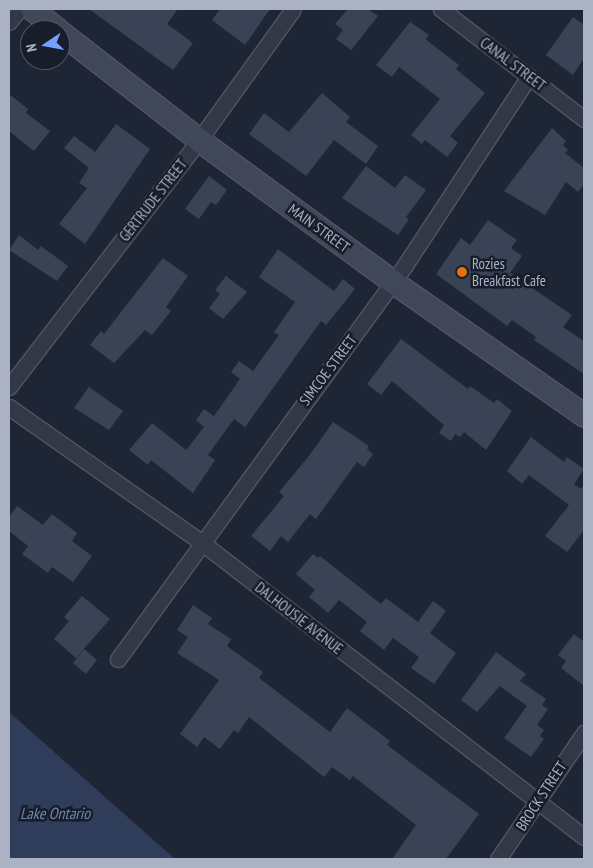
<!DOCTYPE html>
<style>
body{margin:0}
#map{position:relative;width:593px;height:868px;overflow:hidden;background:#1e2635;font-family:"PT Sans Narrow",sans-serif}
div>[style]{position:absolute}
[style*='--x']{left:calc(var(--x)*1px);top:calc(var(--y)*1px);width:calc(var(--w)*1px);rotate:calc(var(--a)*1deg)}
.water>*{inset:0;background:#2f3d5b}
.building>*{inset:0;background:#3a4356}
.roads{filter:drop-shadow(1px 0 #4f5564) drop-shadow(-1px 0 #4f5564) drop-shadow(0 1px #4f5564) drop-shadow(0 -1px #4f5564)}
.street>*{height:15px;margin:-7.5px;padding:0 7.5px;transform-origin:7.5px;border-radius:7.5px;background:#313846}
.secondary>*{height:22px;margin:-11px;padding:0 11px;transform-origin:11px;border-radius:11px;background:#3f4759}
.dots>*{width:14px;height:14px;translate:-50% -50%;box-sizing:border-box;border:2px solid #171d2a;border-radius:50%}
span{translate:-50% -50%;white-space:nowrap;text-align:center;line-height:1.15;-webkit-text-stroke:5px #171d2a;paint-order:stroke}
.street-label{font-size:15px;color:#abb2c3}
.poi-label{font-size:15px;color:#abb2c3}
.left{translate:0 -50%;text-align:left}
.water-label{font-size:16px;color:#7286ad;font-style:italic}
.frame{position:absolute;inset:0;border:10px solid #abb2c3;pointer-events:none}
.north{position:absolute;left:20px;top:20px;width:50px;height:50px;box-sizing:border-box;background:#171d2a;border:1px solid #525967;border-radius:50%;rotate:258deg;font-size:14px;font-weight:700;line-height:20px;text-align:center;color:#abb2c3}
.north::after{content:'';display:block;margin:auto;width:18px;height:22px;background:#78a0fb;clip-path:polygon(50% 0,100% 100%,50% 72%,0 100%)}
</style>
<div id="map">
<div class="water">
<i style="clip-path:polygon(9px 712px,175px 859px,9px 859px)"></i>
</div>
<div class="building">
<i style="clip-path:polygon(89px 9px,178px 9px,167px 24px,193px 43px,173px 70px)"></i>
<i style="clip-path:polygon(220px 9px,270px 9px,245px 45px,212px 20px)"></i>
<i style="clip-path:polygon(348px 9px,368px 9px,378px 16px,351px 50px,336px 39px,343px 30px,335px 24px)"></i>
<i style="clip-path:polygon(573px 17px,584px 25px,584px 58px,573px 75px,546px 55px)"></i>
<i style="clip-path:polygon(410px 22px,429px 35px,426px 39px,429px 42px,459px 65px,456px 69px,485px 93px,450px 136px,458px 143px,447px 157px,425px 140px,422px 144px,411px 135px,440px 99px,399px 67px,392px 77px,376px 65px)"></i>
<i style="clip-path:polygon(322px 93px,350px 117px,346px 122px,378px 146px,366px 164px,334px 140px,306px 176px,249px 134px,264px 113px,289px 132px)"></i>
<i style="clip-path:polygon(9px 94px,28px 109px,26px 113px,50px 131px,34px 151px,9px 131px)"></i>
<i style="clip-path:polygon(116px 124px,150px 149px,85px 244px,59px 224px,87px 188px,79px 183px,89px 168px,64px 148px,74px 136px,95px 152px)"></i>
<i style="clip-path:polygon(552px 128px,566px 141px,563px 145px,568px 150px,565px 153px,584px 168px,584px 184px,578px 192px,566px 182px,545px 215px,504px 191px)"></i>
<i style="clip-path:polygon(366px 166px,395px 188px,405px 175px,426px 190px,406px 217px,409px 219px,398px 235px,342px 198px)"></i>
<i style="clip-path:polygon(209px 176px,227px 190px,216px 205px,211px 202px,199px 219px,185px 209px)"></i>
<i style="clip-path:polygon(488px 220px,517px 240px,511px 248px,522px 256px,510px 273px,572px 315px,563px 327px,584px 341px,584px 374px,534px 340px,536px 337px,512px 320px,507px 326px,436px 274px,461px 238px,470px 245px)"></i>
<i style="clip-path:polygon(19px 235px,38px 250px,41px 246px,68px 266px,57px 281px,9px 250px)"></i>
<i style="clip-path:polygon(278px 249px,334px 291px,343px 279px,355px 289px,326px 325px,321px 321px,245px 427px,234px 419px,208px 455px,215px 460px,193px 493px,151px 460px,148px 465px,129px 450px,152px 423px,186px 450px,204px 427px,196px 420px,204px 409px,214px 416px,240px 379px,231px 372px,239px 361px,253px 371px,279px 335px,274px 332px,295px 302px,259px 277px)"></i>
<i style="clip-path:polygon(163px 258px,188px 276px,166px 307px,171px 311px,152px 335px,145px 330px,114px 363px,90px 345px,101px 331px,104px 334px)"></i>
<i style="clip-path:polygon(226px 276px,247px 292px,223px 319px,209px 308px,220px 294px,215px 290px)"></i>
<i style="clip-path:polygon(401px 339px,468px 389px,470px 386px,494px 403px,497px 399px,512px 411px,486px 450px,464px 432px,460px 437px,455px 434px,451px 441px,439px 433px,444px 425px,392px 381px,381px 395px,367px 384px)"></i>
<i style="clip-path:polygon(89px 387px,123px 411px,109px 430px,74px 408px)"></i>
<i style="clip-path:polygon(333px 422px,369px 446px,367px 449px,373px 454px,364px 467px,357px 462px,316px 519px,310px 514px,288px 542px,281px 536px,270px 551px,251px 536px,284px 496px,279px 492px,309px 456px)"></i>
<i style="clip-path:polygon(531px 437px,564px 462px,567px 457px,584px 469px,574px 484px,581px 489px,584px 485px,584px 530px,567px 552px,545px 536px,569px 505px,529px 475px,522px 484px,507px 471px)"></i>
<i style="clip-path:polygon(17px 506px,43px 525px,52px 514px,77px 533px,72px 541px,92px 556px,73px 582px,52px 567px,48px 573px,22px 554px,28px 546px,9px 531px,9px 517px)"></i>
<i style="clip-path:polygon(313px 554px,318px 558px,320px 556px,381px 604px,386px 598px,418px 622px,433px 601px,446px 611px,430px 633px,456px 653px,434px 684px,411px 668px,419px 657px,393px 638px,384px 650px,360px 631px,367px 622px,339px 600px,328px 613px,309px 597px,315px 590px,296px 574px)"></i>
<i style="clip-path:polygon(82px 596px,110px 619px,76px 658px,54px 639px,69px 621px,64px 617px)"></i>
<i style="clip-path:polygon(193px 605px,212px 618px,208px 624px,231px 639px,227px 646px,263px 672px,259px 678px,330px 732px,347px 708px,390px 741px,387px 745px,479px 814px,446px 859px,392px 859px,416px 825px,353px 776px,350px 780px,332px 767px,324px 777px,249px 717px,238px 733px,234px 730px,220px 749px,204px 737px,197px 747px,180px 734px,219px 680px,177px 653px,188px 637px,177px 630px)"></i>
<i style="clip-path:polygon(574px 634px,584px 642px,584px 686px,561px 668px,566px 661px,558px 655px)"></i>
<i style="clip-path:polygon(84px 649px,97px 660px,86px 674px,73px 663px)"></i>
<i style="clip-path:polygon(496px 652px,526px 674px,520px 681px,546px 699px,542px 705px,548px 709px,537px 725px,544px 730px,540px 736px,544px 739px,531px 757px,504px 738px,527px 706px,500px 686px,477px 712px,461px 700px)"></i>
</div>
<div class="roads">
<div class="street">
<i style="--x:441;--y:9;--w:180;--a:37.6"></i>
<i style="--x:9;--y:22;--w:16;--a:-52"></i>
<i style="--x:9;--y:387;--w:312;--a:-52.4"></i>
<i style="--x:199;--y:140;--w:161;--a:-54.3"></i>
<i style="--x:9;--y:407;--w:235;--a:35.1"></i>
<i style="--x:201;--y:542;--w:483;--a:37.6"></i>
<i style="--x:118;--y:659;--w:487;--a:-53.9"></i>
<i style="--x:405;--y:265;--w:226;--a:-56.7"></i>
<i style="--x:498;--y:859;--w:153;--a:-55.7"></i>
</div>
<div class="secondary">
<i style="--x:32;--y:9;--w:33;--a:39"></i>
<i style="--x:60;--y:32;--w:176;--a:37.8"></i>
<i style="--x:199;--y:140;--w:240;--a:36.2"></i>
<i style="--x:393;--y:282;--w:233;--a:34.9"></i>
</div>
</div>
<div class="dots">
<i style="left:462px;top:272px;background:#e8710a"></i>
</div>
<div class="street-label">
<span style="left:513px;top:64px;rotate:37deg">CANAL STREET</span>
<span style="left:153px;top:200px;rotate:-52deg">GERTRUDE STREET</span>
<span style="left:319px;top:228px;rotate:36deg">MAIN STREET</span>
<span style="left:328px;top:370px;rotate:-53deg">SIMCOE STREET</span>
<span style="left:299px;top:618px;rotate:38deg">DALHOUSIE AVENUE</span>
<span style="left:541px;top:796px;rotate:-57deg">BROCK STREET</span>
</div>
<div class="poi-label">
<span class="left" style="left:472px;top:272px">Rozies<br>Breakfast Cafe</span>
</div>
<div class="water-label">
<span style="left:55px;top:813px">Lake Ontario</span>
</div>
<div class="frame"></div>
<div class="north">N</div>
</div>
